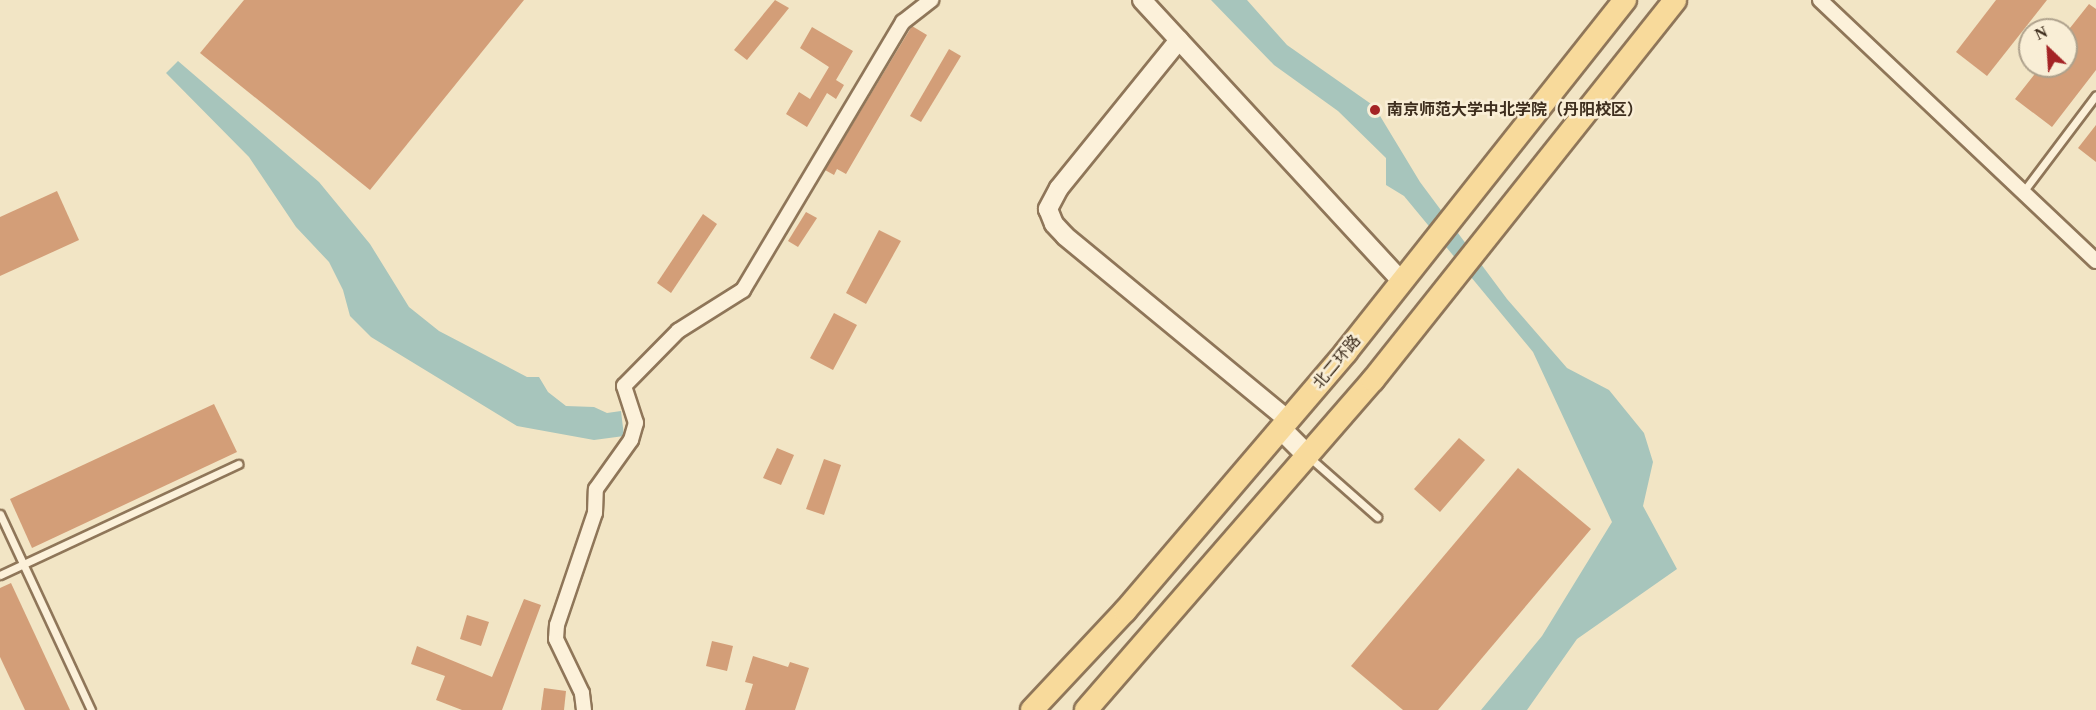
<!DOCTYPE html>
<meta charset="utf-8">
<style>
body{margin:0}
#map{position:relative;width:2096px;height:710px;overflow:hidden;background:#f2e5c5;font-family:"Times New Roman","Noto Sans SC",serif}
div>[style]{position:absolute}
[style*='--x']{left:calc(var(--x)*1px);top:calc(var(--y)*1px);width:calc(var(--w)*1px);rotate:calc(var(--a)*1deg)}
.water>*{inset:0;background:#a7c5bc}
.building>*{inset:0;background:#d39e78}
.roads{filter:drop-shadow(2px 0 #8f7659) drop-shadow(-2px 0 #8f7659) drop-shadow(0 2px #8f7659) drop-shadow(0 -2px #8f7659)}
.service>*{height:7px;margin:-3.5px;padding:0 3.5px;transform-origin:3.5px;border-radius:3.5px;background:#fcf1da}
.minor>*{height:14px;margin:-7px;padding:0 7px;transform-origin:7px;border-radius:7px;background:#fcf1da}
.tertiary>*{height:18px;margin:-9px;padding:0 9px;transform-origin:9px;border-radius:9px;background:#fcf1da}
.secondary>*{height:20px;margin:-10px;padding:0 10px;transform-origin:10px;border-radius:10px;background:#fcf1da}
.primary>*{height:22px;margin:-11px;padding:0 11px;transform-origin:11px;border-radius:11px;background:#f8da9b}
.dots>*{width:16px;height:16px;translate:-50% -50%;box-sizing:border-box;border:3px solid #f9eed6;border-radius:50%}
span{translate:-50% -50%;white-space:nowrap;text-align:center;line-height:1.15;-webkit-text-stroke:5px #f9eed6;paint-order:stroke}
.poi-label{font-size:16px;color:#3e2e1e;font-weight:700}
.left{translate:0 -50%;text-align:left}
.street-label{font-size:16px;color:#3e2e1e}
.north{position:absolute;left:2018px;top:18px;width:60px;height:60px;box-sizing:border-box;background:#f9eed6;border:2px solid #aea18c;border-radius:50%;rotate:335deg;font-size:16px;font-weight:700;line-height:24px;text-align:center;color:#3e2e1e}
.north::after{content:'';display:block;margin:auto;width:21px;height:27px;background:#a42325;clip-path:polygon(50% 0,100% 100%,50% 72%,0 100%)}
</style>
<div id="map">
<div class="water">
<i style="clip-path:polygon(1211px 0,1247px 0,1287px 45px,1374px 106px,1420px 182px,1507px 299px,1567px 368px,1609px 390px,1644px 433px,1653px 462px,1643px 506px,1677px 569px,1577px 639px,1527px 710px,1481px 710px,1542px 636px,1612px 522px,1533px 352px,1404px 196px,1386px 185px,1386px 158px,1338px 111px,1274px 65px)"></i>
<i style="clip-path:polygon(178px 61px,319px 182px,370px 244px,409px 307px,439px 331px,527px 377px,539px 377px,548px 392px,566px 406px,594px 407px,607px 413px,621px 411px,624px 436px,594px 440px,517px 426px,371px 337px,350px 316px,343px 290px,329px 262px,296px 227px,249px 157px,166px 73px)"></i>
</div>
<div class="building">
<i style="clip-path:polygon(244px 0,524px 0,370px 190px,200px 53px)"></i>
<i style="clip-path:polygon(775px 0,789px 8px,747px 60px,734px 50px)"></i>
<i style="clip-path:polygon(1996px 0,2047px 0,1987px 76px,1956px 52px)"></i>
<i style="clip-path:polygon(2089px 4px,2096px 9px,2096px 70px,2052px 127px,2015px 99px,2041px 66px,2066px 66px,2066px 33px)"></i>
<i style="clip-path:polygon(912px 26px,927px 35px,846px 174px,837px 169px,834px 175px,825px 170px)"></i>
<i style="clip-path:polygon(812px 27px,853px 51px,836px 80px,844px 85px,836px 99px,827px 93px,807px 127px,786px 114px,799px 92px,810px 99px,829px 67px,800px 48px)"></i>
<i style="clip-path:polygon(949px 49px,961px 56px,921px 122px,910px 116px)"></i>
<i style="clip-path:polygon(2096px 125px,2096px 162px,2078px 148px)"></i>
<i style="clip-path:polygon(57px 191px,79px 240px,0 276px,0 217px)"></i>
<i style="clip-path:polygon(806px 212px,817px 218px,798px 247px,788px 241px)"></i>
<i style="clip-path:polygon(703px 214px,717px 224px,671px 293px,657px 283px)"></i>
<i style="clip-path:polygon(879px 230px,901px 241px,866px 304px,846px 293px)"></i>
<i style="clip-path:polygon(834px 313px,857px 325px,833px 370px,810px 358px)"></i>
<i style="clip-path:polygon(214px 404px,237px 452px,32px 548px,10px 499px)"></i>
<i style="clip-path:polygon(1459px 438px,1485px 460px,1440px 512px,1414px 489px)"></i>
<i style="clip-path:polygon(777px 448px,794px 455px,781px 485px,763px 478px)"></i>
<i style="clip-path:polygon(824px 459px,841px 465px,824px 515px,806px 509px)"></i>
<i style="clip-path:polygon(1518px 468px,1591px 529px,1438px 710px,1403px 710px,1351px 666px)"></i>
<i style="clip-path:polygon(11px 583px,70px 710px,25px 710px,0 657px,0 588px)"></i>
<i style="clip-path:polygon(524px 599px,541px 605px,502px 710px,462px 710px,436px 700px,445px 676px,411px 664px,417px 646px,492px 677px)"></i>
<i style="clip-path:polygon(467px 615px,489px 622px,481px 646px,460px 639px)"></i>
<i style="clip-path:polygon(712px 641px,733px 646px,727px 671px,706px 666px)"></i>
<i style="clip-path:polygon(753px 656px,788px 667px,790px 662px,809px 668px,795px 710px,745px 710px,753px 684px,745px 682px)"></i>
<i style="clip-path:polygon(544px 688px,566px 691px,564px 710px,541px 710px)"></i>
</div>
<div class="roads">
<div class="service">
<i style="--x:2023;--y:192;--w:121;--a:-53"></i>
<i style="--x:1309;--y:457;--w:91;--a:41.4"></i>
<i style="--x:0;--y:514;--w:216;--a:65.1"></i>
<i style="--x:0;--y:575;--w:263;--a:-25"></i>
</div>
<div class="minor">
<i style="--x:1820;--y:0;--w:380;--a:43.4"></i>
<i style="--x:584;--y:710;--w:17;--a:-97"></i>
<i style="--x:582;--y:693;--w:60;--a:-115.7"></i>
<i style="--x:556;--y:639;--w:14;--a:-86"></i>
<i style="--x:557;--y:625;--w:118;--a:-71.3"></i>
<i style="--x:595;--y:513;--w:24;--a:-88"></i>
<i style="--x:596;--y:489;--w:60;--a:-54.5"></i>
<i style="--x:631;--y:440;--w:18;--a:-74"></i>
<i style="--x:636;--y:423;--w:39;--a:-108"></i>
<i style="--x:624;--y:386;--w:77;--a:-45.5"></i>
<i style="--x:678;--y:331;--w:77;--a:-32.2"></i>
<i style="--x:743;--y:290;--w:312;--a:-59.2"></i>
<i style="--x:903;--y:22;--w:36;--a:-38"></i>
</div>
<div class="tertiary">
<i style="--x:1142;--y:0;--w:384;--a:47.3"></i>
<i style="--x:1179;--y:40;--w:191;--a:129"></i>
<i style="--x:1059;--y:188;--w:24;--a:118"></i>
<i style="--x:1048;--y:209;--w:16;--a:68"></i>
<i style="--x:1054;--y:224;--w:16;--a:47"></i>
<i style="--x:1065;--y:236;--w:289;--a:39.5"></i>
</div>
<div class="secondary">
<i style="--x:1281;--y:429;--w:38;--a:45"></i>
</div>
<div class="primary">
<i style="--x:1032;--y:710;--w:136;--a:-46.8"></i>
<i style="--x:1125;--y:611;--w:340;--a:-49.5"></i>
<i style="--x:1346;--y:352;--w:449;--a:-51.6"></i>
<i style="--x:1086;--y:710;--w:437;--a:-49"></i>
<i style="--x:1373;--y:380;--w:485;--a:-51.5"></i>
</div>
</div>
<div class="dots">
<i style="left:1375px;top:110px;background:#a42325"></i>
</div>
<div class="poi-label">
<span class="left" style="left:1387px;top:110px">南京师范大学中北学院（丹阳校区）</span>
</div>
<div class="street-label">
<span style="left:1337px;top:362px;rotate:-50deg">北二环路</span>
</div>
<div class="north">N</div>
</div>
